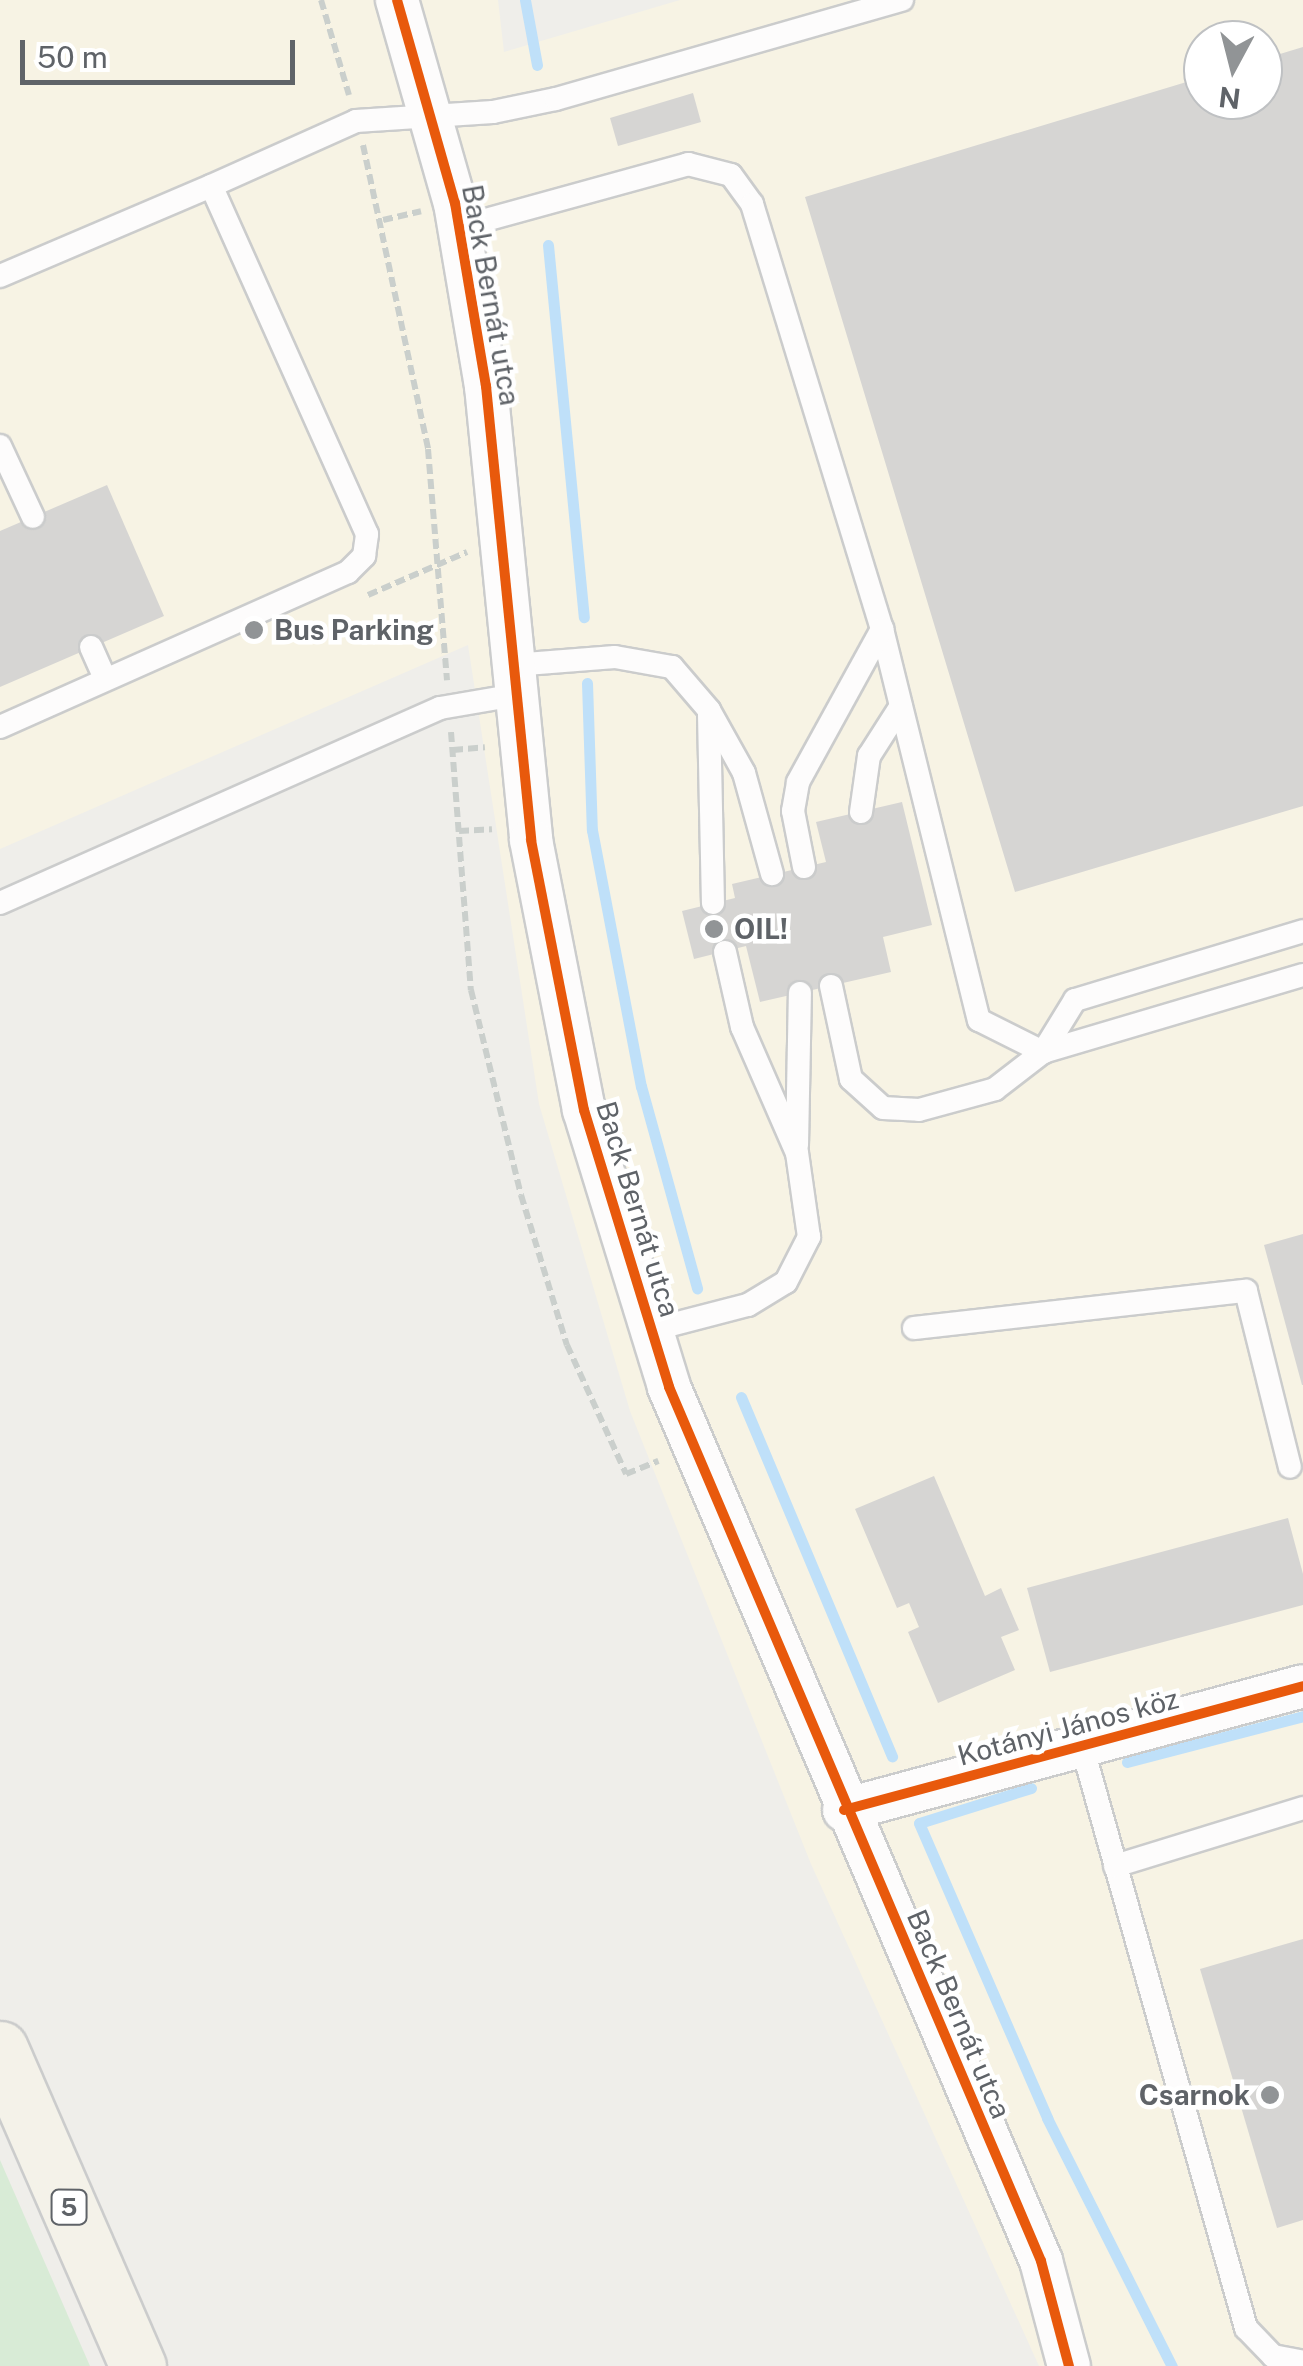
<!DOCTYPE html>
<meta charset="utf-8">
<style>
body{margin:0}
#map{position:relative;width:1303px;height:2366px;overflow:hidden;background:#efeeea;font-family:"Public Sans",sans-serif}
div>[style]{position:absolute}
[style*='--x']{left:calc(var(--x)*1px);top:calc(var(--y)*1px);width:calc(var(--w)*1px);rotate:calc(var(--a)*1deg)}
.commercial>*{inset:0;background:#f7f3e4}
.green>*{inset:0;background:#d8ebd6}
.stream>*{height:11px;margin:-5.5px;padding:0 5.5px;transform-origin:5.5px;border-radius:5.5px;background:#bfe0f9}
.building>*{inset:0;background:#d6d5d3}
.path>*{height:6px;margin-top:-3px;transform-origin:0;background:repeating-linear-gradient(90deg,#cacfcc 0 10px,transparent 0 15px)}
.roads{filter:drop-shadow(2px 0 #cbcccc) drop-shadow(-2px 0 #cbcccc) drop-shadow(0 2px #cbcccc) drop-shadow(0 -2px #cbcccc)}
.service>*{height:22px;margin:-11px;padding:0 11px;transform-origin:11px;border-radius:11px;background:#fdfcfc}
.minor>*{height:42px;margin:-21px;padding:0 21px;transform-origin:21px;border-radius:21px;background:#fdfcfc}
.primary>*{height:55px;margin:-27.5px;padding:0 27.5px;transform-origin:27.5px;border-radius:27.5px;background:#f4f2e9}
.cycleway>*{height:10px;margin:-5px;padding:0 5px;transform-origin:5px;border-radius:5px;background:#e8590c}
.dots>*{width:28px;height:28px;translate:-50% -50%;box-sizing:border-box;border:5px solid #fff;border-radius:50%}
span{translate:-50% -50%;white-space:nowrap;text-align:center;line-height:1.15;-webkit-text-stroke:9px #fff;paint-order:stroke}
.shield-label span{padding:2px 8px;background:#fff;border:2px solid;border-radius:8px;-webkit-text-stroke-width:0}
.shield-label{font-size:25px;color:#5f6368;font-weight:700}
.street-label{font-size:28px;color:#5f6368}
.poi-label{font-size:28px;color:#5f6368;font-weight:700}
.left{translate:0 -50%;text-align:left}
.right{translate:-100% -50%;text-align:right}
.north{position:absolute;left:1183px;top:20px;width:100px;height:100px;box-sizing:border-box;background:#fff;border:2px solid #bfc1c3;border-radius:50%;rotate:187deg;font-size:28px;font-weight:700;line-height:40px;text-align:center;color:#5f6368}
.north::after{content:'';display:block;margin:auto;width:35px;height:45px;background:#919496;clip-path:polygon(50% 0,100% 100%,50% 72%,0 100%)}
.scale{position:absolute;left:20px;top:40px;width:275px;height:45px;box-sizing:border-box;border:5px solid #5f6368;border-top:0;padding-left:12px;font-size:30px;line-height:35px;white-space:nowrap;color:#5f6368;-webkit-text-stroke:8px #fff;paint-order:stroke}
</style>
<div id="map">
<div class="commercial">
<i style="clip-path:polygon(evenodd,0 0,498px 0,504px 52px,680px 0,1303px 0,1303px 2366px,1039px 2366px,811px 1864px,630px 1411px,539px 1104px,468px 645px,0 849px,0 0,1203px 40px,1263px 40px,1263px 100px,1203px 100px,1203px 40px)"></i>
</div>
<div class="green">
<i style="clip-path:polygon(0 2160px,90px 2366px,0 2366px)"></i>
</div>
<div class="stream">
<i style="--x:525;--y:0;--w:66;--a:79.5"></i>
<i style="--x:548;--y:245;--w:374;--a:84.5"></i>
<i style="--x:587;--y:683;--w:147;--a:88.1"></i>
<i style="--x:592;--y:830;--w:261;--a:79.2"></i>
<i style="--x:641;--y:1086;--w:210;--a:74.5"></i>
<i style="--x:741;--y:1397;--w:390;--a:67.2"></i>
<i style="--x:1127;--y:1762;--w:182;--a:-14.6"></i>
<i style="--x:1031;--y:1788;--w:117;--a:162.6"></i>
<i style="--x:919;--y:1823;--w:322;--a:66.5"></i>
<i style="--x:1047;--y:2118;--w:278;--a:63.3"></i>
</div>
<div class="building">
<i style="clip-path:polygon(1303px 47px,1303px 806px,1015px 892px,805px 197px,1203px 77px,1203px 100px,1263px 100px,1263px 59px)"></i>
<i style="clip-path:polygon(693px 93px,701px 122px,618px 146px,610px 118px)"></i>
<i style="clip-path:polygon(107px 485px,164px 616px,0 687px,0 531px)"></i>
<i style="clip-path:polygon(902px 802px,932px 925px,883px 937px,891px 972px,760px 1002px,746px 946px,694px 959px,682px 911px,735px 898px,732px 884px,826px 862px,816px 822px)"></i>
<i style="clip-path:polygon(1303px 1234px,1303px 1385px,1302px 1385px,1264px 1245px)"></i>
<i style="clip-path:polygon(934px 1476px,985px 1596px,1001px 1588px,1019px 1630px,1001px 1637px,1015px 1670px,938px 1703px,908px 1632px,919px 1627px,909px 1603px,897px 1608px,855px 1509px)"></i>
<i style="clip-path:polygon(1288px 1518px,1303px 1574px,1303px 1605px,1050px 1672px,1027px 1588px)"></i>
<i style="clip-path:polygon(1303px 1939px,1303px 2220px,1277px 2228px,1200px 1969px)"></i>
</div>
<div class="path">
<i style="--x:321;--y:0;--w:99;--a:73.6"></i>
<i style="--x:363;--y:145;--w:311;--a:77.9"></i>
<i style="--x:428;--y:449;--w:232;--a:85.3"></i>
<i style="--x:383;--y:220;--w:39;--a:-13"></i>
<i style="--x:368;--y:595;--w:108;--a:-23.5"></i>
<i style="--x:451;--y:732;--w:259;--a:85.6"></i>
<i style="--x:471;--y:990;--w:211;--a:76.3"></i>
<i style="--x:521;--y:1195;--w:157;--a:73"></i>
<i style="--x:567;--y:1345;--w:142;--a:65.4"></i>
<i style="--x:626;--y:1474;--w:35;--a:-22"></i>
<i style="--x:453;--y:750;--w:32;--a:-5"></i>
<i style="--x:459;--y:831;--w:33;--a:-3"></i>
</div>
<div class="roads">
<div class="service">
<i style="--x:460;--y:227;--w:237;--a:-15.4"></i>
<i style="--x:688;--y:164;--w:44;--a:14.3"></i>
<i style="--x:731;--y:175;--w:36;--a:54"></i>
<i style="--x:752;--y:204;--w:444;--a:73"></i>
<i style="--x:882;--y:629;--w:403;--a:76.1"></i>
<i style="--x:979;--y:1020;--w:72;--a:26.6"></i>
<i style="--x:1043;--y:1052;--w:271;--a:-16.5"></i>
<i style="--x:0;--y:276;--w:229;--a:-23.1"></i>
<i style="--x:0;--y:446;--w:78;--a:65.1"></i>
<i style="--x:91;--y:647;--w:32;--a:66"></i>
<i style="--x:513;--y:665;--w:102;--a:-4.5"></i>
<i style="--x:615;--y:657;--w:58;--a:10"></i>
<i style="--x:672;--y:667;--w:57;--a:49.3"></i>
<i style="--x:709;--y:710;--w:72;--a:60.9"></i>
<i style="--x:744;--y:773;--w:105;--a:74.5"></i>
<i style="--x:709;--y:714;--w:189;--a:88.8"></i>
<i style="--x:0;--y:727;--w:381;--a:-24"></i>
<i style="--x:348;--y:572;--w:23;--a:-45"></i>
<i style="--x:364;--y:556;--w:22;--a:-82"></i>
<i style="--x:367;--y:534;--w:381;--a:-114.1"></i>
<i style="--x:211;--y:186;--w:159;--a:-24.1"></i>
<i style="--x:356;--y:121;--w:137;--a:-3.8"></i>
<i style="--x:493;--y:112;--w:64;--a:-11.7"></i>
<i style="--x:556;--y:99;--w:360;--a:-16"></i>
<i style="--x:861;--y:812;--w:57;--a:-81.9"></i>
<i style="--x:869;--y:756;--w:59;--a:-57.4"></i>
<i style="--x:804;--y:867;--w:57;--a:-101.1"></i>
<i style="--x:793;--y:811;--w:29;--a:-80"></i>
<i style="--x:798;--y:782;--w:175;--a:-61.2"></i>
<i style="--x:0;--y:903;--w:481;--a:-23.9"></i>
<i style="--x:440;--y:708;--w:77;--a:-9.7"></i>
<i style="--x:831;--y:986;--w:95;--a:77.9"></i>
<i style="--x:851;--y:1079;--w:43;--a:42.2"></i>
<i style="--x:883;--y:1108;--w:36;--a:3"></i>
<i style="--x:919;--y:1110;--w:79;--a:-15.4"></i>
<i style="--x:995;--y:1089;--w:61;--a:-37.6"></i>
<i style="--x:1043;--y:1052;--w:61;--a:-58.4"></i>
<i style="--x:1075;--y:1000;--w:238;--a:-16.8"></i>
<i style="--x:797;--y:1145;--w:152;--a:-88.9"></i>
<i style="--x:914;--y:1328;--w:334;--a:-6.4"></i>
<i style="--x:1246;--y:1291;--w:181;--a:76"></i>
<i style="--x:651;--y:1330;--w:100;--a:-14.5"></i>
<i style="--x:748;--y:1305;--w:44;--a:-31.2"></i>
<i style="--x:786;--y:1282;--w:51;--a:-62.9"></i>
<i style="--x:809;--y:1237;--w:85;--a:-98.1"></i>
<i style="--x:797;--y:1153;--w:137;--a:-113.6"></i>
<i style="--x:742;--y:1027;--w:77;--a:-102.8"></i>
<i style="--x:1082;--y:1746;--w:605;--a:74.26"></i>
<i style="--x:1246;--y:2328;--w:39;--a:46"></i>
<i style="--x:1273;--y:2356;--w:31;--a:11"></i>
<i style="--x:1115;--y:1866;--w:197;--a:-17.1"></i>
</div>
<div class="minor">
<i style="--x:397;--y:0;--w:211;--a:74.1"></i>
<i style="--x:455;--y:203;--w:186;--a:80.4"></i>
<i style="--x:486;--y:386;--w:456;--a:84.3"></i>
<i style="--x:531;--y:840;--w:275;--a:78.9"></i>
<i style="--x:584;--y:1110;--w:290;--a:72.9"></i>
<i style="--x:669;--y:1387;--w:950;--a:66.94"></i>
<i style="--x:1041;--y:2261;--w:109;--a:75.1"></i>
<i style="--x:844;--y:1810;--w:475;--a:-15.1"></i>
</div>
<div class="primary">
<i style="--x:0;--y:2049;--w:346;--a:66.5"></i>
</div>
</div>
<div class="cycleway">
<i style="--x:397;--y:0;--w:211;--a:74.1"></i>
<i style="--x:455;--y:203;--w:186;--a:80.4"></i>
<i style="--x:486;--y:386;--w:456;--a:84.3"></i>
<i style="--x:531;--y:840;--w:275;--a:78.9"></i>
<i style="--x:584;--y:1110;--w:290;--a:72.9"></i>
<i style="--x:669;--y:1387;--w:950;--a:66.94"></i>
<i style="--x:1041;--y:2261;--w:109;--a:75.1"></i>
<i style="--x:844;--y:1810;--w:475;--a:-15.1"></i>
</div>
<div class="dots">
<i style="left:254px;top:630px;background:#919496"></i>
<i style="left:714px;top:929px;background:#919496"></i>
<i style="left:1270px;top:2095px;background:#919496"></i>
</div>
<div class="shield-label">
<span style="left:69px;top:2207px">5</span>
</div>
<div class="street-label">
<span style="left:491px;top:295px;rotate:80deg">Back Bernát utca</span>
<span style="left:638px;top:1209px;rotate:73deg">Back Bernát utca</span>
<span style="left:1068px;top:1727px;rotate:-15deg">Kotányi János köz</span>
<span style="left:959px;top:2014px;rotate:67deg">Back Bernát utca</span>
</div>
<div class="poi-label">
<span class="left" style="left:274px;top:630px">Bus Parking</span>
<span class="left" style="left:734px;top:929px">OIL!</span>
<span class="right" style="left:1250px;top:2095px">Csarnok</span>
</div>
<div class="north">N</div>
<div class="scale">50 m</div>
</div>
